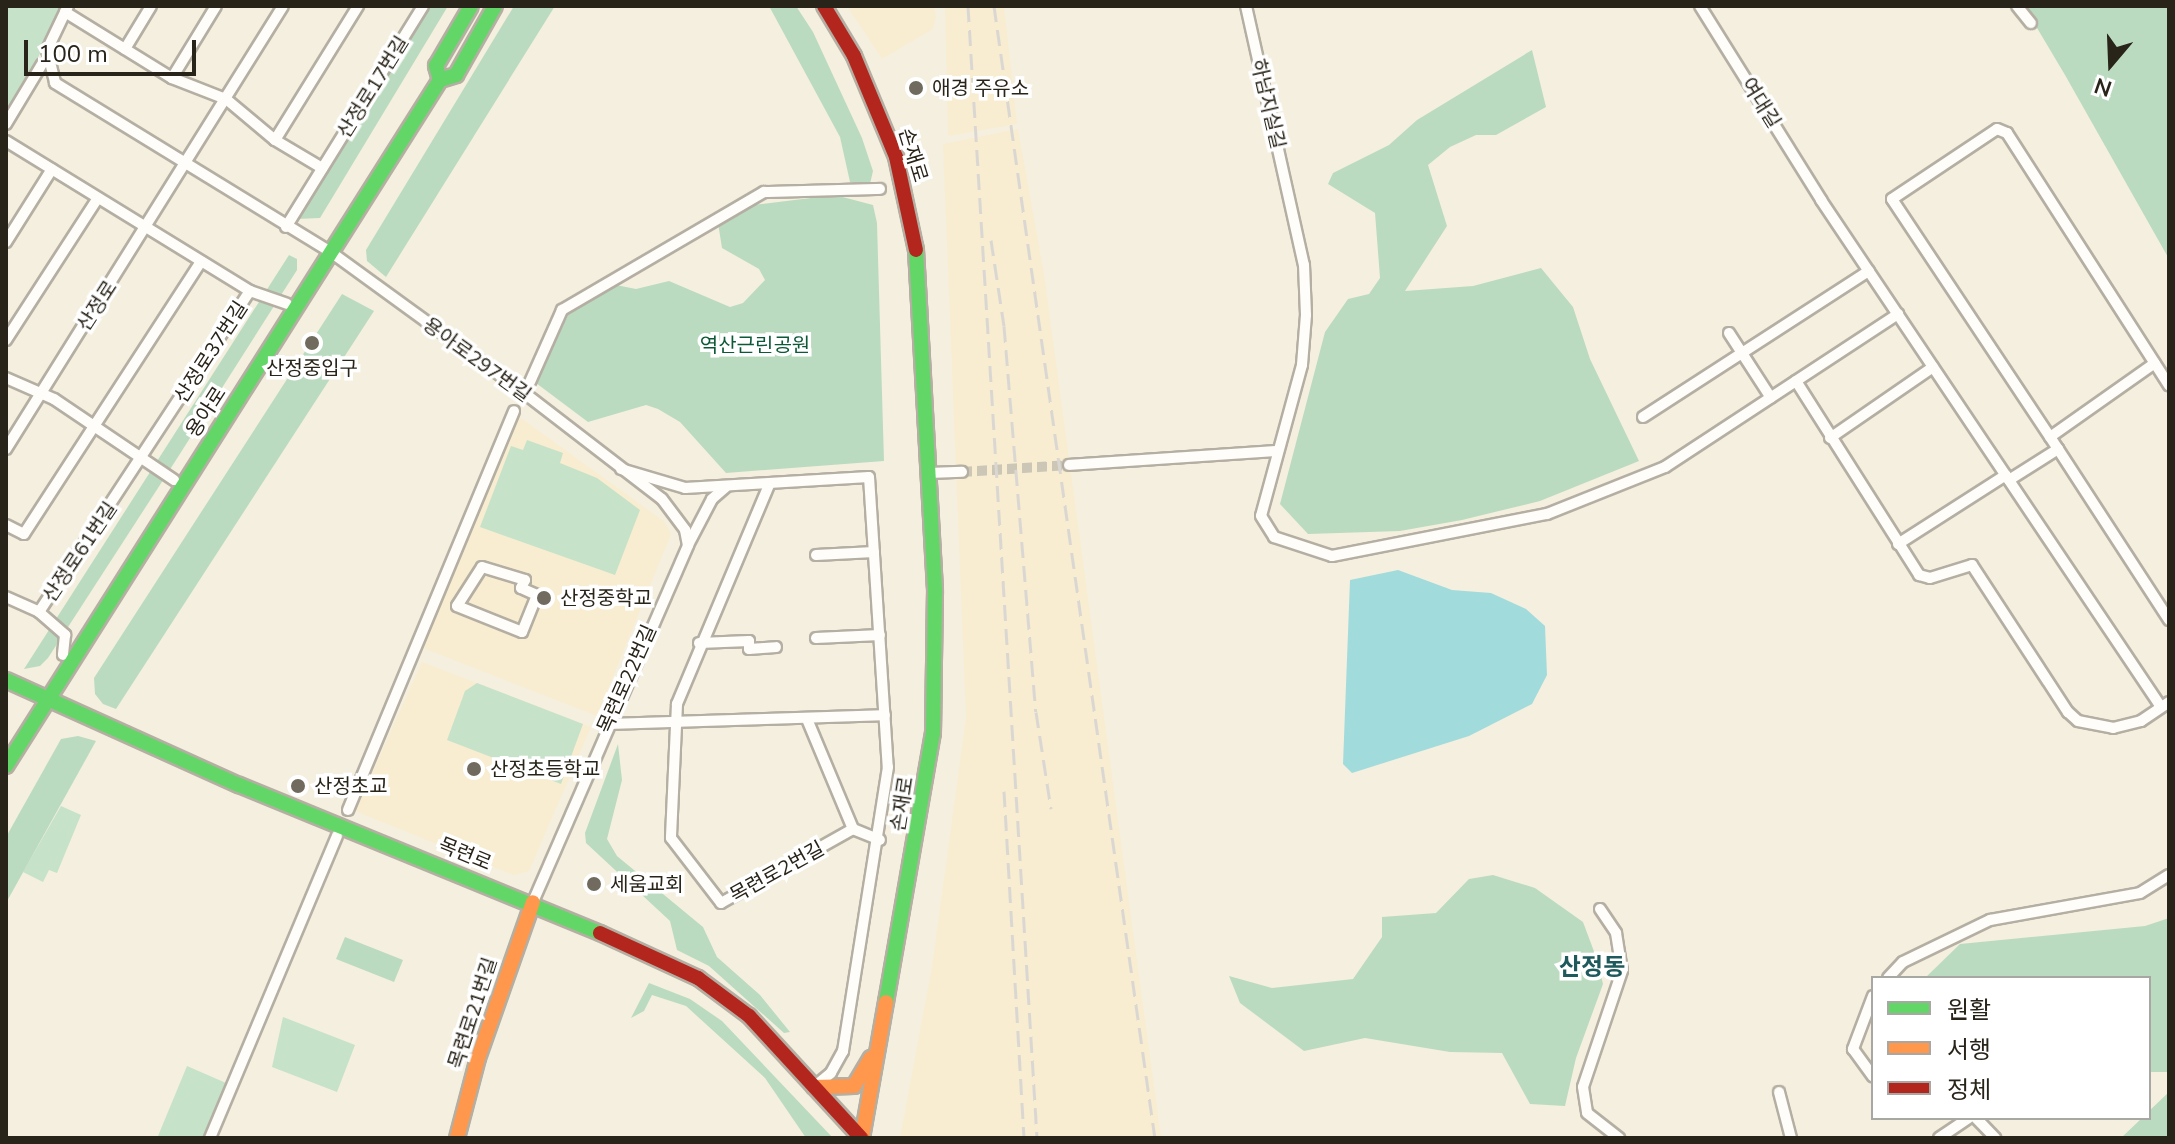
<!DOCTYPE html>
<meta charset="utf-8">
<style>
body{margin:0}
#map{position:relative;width:2175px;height:1144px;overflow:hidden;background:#f5efdf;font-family:"Nunito Sans","Noto Sans KR",sans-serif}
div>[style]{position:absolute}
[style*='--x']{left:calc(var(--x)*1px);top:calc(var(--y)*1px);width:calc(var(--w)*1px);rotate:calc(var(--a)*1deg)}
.built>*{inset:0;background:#f8edd1}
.green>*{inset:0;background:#c6e2c8}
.forest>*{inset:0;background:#bbdbc0}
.water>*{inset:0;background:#a2dbdc}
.street-tunnel>*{height:10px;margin-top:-5px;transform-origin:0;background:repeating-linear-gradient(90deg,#ccc6b7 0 10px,transparent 0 15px)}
.roads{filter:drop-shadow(2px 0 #b4afa2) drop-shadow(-2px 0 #b4afa2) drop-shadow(0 2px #b4afa2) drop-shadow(0 -2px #b4afa2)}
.street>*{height:10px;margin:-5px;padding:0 5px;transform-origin:5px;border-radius:5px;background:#fefdfa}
.fast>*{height:14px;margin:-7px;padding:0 7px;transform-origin:7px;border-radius:7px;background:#63d668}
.slow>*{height:14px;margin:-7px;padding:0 7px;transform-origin:7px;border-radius:7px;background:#ff974d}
.jam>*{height:14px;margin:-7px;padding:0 7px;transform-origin:7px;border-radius:7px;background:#b3261e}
.rail>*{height:3px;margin-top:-1.5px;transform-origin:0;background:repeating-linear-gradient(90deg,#dad7d2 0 16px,transparent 0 24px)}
.dots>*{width:22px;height:22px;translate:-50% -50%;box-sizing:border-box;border:4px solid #fff;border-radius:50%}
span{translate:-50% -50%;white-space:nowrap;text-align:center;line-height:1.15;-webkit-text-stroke:7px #fff;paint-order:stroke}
.street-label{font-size:20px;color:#292419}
.poi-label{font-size:20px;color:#292419}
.left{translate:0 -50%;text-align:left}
.park-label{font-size:20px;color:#0c5937}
.quarter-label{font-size:24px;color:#1e595b;font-weight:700}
.frame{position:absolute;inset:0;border:8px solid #292419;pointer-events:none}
.legend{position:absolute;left:1871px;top:976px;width:280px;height:144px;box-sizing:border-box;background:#fff;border:2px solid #a9a7a3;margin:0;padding:10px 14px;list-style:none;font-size:24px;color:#292419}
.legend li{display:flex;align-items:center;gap:16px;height:40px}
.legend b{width:40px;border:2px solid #a9a7a3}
.north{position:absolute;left:2071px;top:24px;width:80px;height:80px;-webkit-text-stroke:6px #fff;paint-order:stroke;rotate:199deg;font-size:22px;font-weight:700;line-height:32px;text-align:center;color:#292419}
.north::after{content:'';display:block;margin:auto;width:28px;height:36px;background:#292419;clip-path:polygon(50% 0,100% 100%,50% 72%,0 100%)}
.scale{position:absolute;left:24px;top:40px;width:172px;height:36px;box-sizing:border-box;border:4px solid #292419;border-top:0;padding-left:10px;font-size:24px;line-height:28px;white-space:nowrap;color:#292419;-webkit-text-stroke:6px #fff;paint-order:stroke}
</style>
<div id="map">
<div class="built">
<i style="clip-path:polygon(847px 6px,934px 6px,936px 17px,933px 29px,882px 59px)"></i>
<i style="clip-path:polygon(945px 6px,1004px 6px,1017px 124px,948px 136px)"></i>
<i style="clip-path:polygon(1018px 129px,1044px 274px,1161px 1138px,900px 1138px,932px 967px,966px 718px,943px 144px)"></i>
<i style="clip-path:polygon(518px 416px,665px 522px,671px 534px,597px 716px,423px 648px)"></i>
<i style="clip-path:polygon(422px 662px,591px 727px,529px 871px,514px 875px,355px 811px)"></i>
</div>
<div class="green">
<i style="clip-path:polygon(6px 6px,60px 6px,32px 72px,6px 116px)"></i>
<i style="clip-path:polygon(527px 440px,563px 453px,560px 463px,597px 478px,640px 510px,615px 575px,480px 527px,511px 446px,523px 450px)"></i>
<i style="clip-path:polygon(477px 683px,583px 724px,561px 784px,447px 740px,465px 691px)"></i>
<i style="clip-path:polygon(61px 806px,81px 815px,57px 873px,49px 870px,43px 882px,23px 872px)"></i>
<i style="clip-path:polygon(283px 1017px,355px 1045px,337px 1092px,272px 1067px)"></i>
<i style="clip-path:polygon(187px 1066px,226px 1083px,203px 1138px,163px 1138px,158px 1136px)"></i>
</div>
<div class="forest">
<i style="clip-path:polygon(430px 6px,448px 6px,320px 218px,297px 219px)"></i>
<i style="clip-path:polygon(514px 6px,555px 6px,386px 277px,367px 261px,366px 250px)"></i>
<i style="clip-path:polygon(769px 6px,796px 6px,813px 32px,862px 138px,873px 171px,870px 184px,850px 182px,840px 137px)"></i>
<i style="clip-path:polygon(2024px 6px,2169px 6px,2169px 259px,2065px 75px)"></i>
<i style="clip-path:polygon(1532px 50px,1546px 107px,1496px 135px,1476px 135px,1450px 147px,1428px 165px,1447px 226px,1405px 291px,1473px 286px,1541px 268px,1573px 307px,1590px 359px,1639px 461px,1540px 501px,1462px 520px,1400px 531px,1308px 534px,1280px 504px,1325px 332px,1348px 299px,1369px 294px,1380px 278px,1375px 213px,1328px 184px,1333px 173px,1389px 145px,1417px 120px)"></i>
<i style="clip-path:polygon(835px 195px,873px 205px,877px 223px,884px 461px,726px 473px,680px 422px,658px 409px,646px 405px,588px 422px,536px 383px,568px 315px,616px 285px,636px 289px,669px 281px,730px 307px,743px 303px,765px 280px,759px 269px,722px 248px,718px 223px,753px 205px)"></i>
<i style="clip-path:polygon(289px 255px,297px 259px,297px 270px,169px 471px,48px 658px,40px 666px,24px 669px)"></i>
<i style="clip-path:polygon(342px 294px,374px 311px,116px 709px,103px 704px,95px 694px,94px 678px)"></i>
<i style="clip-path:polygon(78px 736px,96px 741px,6px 903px,6px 837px,61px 739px)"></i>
<i style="clip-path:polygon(618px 744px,622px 780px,607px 839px,617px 856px,703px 927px,717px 957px,760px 995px,790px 1032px,784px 1033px,709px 966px,677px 950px,670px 921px,586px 843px,585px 833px)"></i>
<i style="clip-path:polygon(1493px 875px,1535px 888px,1583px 922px,1598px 962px,1603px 984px,1576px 1058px,1565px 1106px,1530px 1104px,1502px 1053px,1450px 1052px,1365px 1038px,1304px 1051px,1240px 1003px,1229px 976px,1272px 988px,1353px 979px,1382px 937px,1382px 917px,1436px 913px,1469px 879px)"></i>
<i style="clip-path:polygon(2169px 918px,2169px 1072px,2149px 1072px,2149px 978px,1925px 978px,1960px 944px,2145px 926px)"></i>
<i style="clip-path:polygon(345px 937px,403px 960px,394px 982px,336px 959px)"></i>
<i style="clip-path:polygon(649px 983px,690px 999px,722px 1021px,833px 1138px,806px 1138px,765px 1078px,686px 1006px,652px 995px,644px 1011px,631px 1018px)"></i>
<i style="clip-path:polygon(2169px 1092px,2169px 1138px,2121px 1138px,2142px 1118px,2149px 1118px,2149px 1111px)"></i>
</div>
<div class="water">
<i style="clip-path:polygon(1398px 570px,1452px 590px,1491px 593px,1526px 609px,1545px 626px,1547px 675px,1532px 704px,1469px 736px,1352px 773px,1343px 764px,1350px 580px)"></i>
</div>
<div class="street-tunnel">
<i style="--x:962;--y:472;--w:107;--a:-3.7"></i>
</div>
<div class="roads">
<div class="street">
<i style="--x:68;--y:6;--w:49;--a:115.5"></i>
<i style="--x:47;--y:50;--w:34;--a:76"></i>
<i style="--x:55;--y:83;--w:325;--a:31.5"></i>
<i style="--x:332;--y:253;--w:236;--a:36"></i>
<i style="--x:523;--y:392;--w:175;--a:37.6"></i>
<i style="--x:662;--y:499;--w:39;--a:53"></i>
<i style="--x:685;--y:530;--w:15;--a:79"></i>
<i style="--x:1246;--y:6;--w:265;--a:77.4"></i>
<i style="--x:1304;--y:265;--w:50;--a:87.7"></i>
<i style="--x:1306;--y:315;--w:50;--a:94.6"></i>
<i style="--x:1302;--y:365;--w:156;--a:105.2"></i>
<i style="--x:1261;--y:516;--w:25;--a:58"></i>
<i style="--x:1274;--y:537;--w:61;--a:18.1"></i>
<i style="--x:1332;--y:556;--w:219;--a:-11.1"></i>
<i style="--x:1547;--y:514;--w:127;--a:-21.7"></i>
<i style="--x:1665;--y:467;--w:279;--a:-33.3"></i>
<i style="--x:1700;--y:6;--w:229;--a:58"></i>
<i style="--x:1821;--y:200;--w:610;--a:56.15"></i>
<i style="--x:2017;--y:6;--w:22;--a:51"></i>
<i style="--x:65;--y:12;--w:126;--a:31.7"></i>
<i style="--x:172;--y:78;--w:58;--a:21.3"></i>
<i style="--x:226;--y:99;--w:64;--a:39.9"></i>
<i style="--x:275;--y:140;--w:55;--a:30.8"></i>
<i style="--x:125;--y:49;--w:50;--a:-58.8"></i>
<i style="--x:172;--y:78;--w:84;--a:-58.6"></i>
<i style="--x:6;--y:124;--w:70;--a:-59"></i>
<i style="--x:275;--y:140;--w:158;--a:-58.2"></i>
<i style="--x:6;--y:141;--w:286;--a:31.6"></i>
<i style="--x:250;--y:291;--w:39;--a:19"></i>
<i style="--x:286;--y:227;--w:260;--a:-58.2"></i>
<i style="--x:6;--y:242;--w:86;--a:-57.8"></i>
<i style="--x:1729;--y:333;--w:77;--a:57.1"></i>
<i style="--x:6;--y:340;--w:169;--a:-57.1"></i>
<i style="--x:6;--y:378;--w:52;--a:23.6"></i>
<i style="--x:54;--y:399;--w:145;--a:34"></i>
<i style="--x:1796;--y:381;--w:230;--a:57.6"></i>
<i style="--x:1919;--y:575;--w:11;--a:15"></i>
<i style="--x:1930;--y:578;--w:44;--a:-17.2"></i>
<i style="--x:1972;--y:565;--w:176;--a:56.9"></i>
<i style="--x:2068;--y:712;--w:13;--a:42"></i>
<i style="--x:2078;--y:721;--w:36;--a:11"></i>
<i style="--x:2113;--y:728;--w:29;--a:-14"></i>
<i style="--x:2141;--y:721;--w:34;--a:-34"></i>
<i style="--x:530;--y:382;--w:79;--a:-66"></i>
<i style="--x:562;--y:310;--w:234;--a:-30.3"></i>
<i style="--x:764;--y:192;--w:116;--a:-1.5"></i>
<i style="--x:1643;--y:417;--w:269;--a:-32.9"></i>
<i style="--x:2050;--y:437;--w:128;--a:-35.2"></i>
<i style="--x:1830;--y:438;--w:125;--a:-34.6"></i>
<i style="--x:6;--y:449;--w:522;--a:-57.98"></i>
<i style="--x:2058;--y:449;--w:204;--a:57"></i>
<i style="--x:1069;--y:465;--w:206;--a:-3.9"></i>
<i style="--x:621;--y:469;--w:67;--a:16.5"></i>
<i style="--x:685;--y:488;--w:184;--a:-3.4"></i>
<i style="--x:869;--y:477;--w:291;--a:86.3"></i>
<i style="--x:888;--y:767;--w:288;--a:99"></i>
<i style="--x:843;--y:1051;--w:25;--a:119"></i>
<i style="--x:831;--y:1073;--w:22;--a:141"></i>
<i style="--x:929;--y:473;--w:33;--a:-2"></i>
<i style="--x:2009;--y:480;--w:58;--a:-32.3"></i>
<i style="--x:2058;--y:449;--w:300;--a:-123.6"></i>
<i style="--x:1892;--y:199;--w:126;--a:-33.7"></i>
<i style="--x:1997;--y:129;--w:11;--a:22"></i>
<i style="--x:2007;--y:133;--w:300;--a:57.3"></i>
<i style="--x:769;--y:485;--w:238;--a:112.8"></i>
<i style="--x:677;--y:704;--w:134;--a:92.6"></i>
<i style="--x:671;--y:838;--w:82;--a:52.4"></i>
<i style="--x:721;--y:903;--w:151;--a:-29.3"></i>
<i style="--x:6;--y:525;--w:20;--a:27"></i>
<i style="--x:24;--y:534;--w:325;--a:-57"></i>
<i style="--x:1898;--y:544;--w:128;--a:-32.6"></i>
<i style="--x:816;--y:555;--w:58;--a:-3"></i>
<i style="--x:482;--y:567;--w:45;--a:16.8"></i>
<i style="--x:525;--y:580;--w:9;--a:117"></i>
<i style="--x:521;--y:588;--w:17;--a:24"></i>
<i style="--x:537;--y:595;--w:40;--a:112"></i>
<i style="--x:522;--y:632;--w:70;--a:-158.2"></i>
<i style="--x:457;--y:606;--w:46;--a:-57.3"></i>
<i style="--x:6;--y:597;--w:36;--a:24"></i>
<i style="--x:39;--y:612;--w:384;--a:-56.7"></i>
<i style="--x:39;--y:612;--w:35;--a:41"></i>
<i style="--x:65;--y:635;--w:20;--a:96"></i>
<i style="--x:816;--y:638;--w:64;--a:-2.7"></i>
<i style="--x:699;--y:643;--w:50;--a:-2.3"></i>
<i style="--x:749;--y:641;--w:8;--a:90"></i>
<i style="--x:749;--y:649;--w:27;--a:-4"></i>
<i style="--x:807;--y:719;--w:119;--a:67.3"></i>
<i style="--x:606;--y:724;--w:279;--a:-1.8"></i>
<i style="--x:348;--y:810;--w:432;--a:-67.4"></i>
<i style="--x:853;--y:829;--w:29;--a:22"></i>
<i style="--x:533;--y:902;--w:389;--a:-66.5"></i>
<i style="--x:688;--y:545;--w:52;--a:-62.4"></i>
<i style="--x:712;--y:499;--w:18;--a:-41"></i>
<i style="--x:1600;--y:909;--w:29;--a:56"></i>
<i style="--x:1616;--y:933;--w:38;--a:81"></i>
<i style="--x:1622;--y:971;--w:122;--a:108.6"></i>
<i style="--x:1583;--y:1087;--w:26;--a:81"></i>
<i style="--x:1587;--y:1113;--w:41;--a:38"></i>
<i style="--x:1888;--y:978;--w:22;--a:-47"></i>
<i style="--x:1903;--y:962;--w:97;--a:-25.8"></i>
<i style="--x:1990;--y:920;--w:152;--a:-10.2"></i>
<i style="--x:2140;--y:893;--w:34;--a:-32"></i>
<i style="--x:1873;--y:996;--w:57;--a:110.7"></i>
<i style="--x:1853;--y:1049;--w:34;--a:54"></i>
<i style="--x:1779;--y:1092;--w:48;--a:75.4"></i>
<i style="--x:1976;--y:1118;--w:28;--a:46"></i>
<i style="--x:210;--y:1138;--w:328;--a:-67.2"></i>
<i style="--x:1939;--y:1138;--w:36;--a:-34"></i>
</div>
<div class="fast">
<i style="--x:440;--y:80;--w:15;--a:-106"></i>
<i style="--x:436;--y:66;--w:69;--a:-59.7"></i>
<i style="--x:6;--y:680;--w:256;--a:24.3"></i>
<i style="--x:239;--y:785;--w:390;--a:22.3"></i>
<i style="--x:6;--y:766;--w:812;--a:-57.68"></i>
<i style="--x:440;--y:80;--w:17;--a:-17"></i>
<i style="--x:456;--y:75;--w:79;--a:-60.5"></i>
<i style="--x:886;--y:1002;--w:273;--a:-80.1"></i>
<i style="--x:933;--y:733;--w:143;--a:-89.2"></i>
<i style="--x:935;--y:590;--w:341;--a:-93.2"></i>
</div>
<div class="slow">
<i style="--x:814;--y:1087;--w:40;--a:-1.4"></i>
<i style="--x:854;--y:1086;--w:33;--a:-59"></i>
<i style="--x:457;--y:1138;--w:83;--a:-75.3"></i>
<i style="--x:478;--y:1058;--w:165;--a:-70.6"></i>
<i style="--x:862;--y:1138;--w:138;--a:-80"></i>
</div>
<div class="jam">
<i style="--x:824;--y:6;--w:58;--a:59"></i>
<i style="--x:854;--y:56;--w:109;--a:67.4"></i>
<i style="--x:896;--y:157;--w:95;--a:77.9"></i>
<i style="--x:600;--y:933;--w:108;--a:24.7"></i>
<i style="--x:698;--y:978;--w:64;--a:36.7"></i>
<i style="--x:749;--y:1016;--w:166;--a:47.4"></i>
</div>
</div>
<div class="rail">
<i style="--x:968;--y:6;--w:1134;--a:86.51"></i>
<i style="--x:994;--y:6;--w:1143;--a:81.91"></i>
<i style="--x:991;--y:240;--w:87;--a:81.4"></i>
<i style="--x:1004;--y:326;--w:387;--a:85.3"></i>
<i style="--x:1036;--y:712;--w:98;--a:81.2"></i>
<i style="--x:1004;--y:791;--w:348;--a:86.7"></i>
</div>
<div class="dots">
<i style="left:916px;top:88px;background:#706b5e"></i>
<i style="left:312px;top:343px;background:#706b5e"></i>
<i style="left:544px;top:598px;background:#706b5e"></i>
<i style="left:474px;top:769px;background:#706b5e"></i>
<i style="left:298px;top:786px;background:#706b5e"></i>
<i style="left:594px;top:884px;background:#706b5e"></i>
</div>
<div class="street-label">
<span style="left:373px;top:87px;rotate:-58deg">산정로17번길</span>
<span style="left:1761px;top:103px;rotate:58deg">여대길</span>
<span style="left:1268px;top:104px;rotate:77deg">하남지실길</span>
<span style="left:913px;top:155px;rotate:73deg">손재로</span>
<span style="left:97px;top:306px;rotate:-57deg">산정로</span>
<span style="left:211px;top:352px;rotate:-57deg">산정로37번길</span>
<span style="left:477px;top:360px;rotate:36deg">용아로297번길</span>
<span style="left:206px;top:412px;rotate:-57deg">용아로</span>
<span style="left:80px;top:552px;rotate:-56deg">산정로61번길</span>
<span style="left:627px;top:679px;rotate:-66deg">목련로22번길</span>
<span style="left:902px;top:804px;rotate:-81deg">손재로</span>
<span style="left:465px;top:854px;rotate:22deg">목련로</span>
<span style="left:777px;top:872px;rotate:-29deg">목련로2번길</span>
<span style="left:473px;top:1013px;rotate:-72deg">목련로21번길</span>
</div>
<div class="poi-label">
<span class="left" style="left:932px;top:88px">애경 주유소</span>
<span style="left:312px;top:368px">산정중입구</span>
<span class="left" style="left:560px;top:598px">산정중학교</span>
<span class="left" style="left:490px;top:769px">산정초등학교</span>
<span class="left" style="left:314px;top:786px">산정초교</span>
<span class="left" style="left:610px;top:884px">세움교회</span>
</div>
<div class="park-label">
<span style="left:755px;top:345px">역산근린공원</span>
</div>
<div class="quarter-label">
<span style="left:1592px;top:968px">산정동</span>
</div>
<div class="frame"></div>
<ul class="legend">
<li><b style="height:10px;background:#63d668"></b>원활</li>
<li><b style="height:10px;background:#ff974d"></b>서행</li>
<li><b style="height:10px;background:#b3261e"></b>정체</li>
</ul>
<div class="north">N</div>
<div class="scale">100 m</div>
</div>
